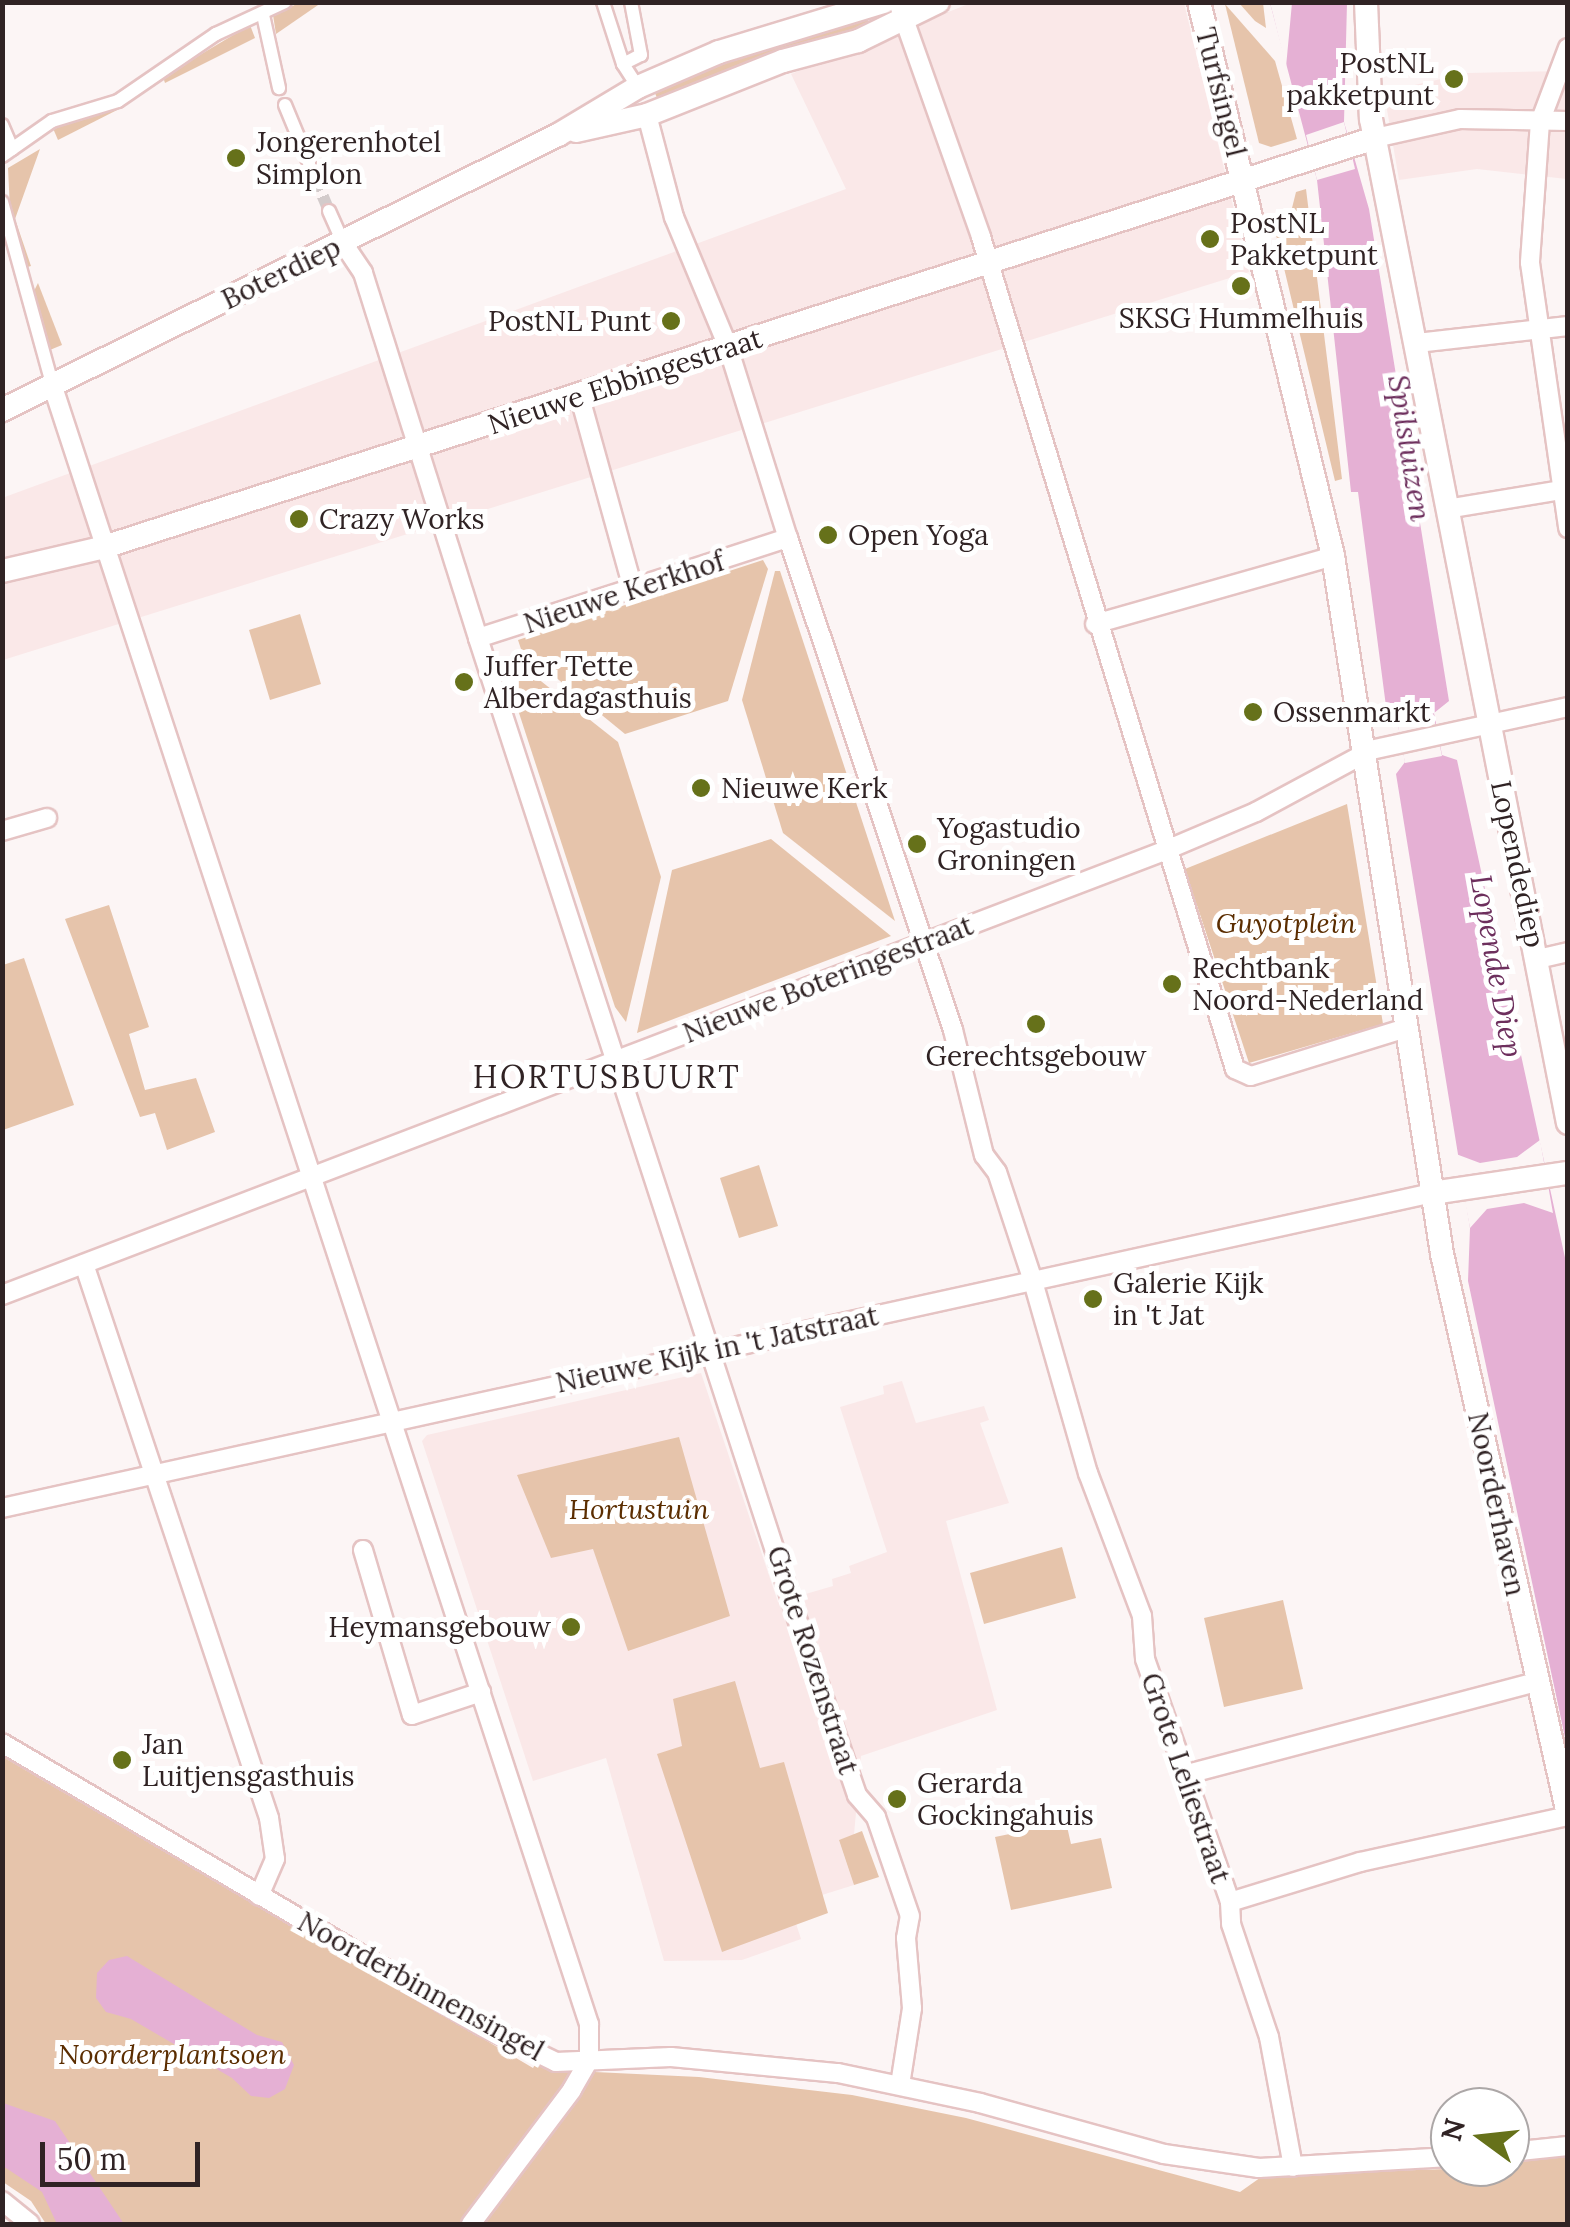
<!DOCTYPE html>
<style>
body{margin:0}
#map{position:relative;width:1570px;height:2227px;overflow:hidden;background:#fcf5f5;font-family:Lora,serif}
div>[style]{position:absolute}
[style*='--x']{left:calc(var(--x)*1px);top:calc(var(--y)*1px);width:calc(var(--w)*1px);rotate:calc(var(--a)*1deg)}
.built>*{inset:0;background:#fae8e8}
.green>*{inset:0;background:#e6c4ab}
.water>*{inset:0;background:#e5b0d4}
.pier>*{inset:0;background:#fcf5f5}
.pedestrian-tunnel>*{height:12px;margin-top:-6px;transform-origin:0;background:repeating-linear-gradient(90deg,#d3cbcb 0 12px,transparent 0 18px)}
.roads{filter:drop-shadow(2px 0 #e5c3c3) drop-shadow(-2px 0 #e5c3c3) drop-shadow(0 2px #e5c3c3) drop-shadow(0 -2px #e5c3c3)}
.pedestrian>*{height:12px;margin:-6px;padding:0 6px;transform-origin:6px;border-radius:6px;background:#fff}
.minor>*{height:18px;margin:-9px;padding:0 9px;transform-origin:9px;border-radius:9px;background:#fff}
.tertiary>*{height:22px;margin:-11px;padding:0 11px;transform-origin:11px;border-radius:11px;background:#fff}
.dots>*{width:28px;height:28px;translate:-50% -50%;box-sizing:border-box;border:5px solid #fff;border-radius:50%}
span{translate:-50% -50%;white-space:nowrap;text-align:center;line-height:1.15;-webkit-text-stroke:10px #fff;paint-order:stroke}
.poi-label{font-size:28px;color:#302324}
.right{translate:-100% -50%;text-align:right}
.left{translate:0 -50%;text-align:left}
.street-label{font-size:28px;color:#302324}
.park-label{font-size:28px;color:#5b2d00;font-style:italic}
.water-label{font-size:30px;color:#6d2f5d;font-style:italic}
.quarter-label{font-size:32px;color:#302324;letter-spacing:2.5px}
.frame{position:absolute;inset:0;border:5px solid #302324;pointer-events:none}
.north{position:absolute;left:1430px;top:2087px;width:100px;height:100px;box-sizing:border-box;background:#fff;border:2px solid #aca7a7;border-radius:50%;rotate:285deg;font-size:28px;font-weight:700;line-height:40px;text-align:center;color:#302324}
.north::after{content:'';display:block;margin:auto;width:35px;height:45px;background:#66711a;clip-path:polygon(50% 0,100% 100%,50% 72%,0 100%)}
.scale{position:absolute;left:40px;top:2142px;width:160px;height:45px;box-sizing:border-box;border:5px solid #302324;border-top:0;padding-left:12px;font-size:30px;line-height:35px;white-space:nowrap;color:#302324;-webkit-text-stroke:8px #fff;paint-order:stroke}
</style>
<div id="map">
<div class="built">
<i style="clip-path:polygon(971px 3px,1184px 3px,1249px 272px,3px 660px,2px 498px,846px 189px,791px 74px)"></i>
<i style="clip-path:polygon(1567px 71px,1567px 179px,1477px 169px,1399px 180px,1384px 92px,1467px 73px)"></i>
<i style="clip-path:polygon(701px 1373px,778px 1602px,833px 1586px,832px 1579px,851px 1573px,849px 1566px,887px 1552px,840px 1407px,884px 1394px,883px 1386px,902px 1381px,916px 1423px,984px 1406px,989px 1420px,980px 1423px,1009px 1503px,946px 1521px,997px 1710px,861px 1756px,854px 1835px,839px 1840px,854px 1885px,790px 1905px,801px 1939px,742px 1960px,664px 1961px,606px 1758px,533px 1781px,422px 1441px,427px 1435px)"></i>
</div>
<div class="green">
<i style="clip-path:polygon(299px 3px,321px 3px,276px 34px,273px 15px)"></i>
<i style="clip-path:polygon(1239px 3px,1263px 3px,1266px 28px,1255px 21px)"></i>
<i style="clip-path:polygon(1225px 4px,1275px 61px,1297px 139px,1271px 147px,1259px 143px)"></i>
<i style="clip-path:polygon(868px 20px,868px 25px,659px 103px,653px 88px,686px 72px)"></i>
<i style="clip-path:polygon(250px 25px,255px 38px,165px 83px,163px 77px)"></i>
<i style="clip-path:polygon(126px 102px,125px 106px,58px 140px,52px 126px)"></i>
<i style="clip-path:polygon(40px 149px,15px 219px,31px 266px,24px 268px,10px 210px,8px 168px)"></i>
<i style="clip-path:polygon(1306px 189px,1342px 479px,1335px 481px,1272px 218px,1290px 216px,1296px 192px)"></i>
<i style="clip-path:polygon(38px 283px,62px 345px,45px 352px,32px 295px)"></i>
<i style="clip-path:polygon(763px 560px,768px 569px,728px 701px,625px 734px,521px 649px,518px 640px)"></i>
<i style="clip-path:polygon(775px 571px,780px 571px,895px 921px,783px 833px,742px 700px)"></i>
<i style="clip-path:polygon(300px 614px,321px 684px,270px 700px,249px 630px)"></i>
<i style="clip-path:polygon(513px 659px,618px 742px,661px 877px,626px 1022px,615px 1007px,503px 664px)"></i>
<i style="clip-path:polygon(1347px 804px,1383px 1024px,1249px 1063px,1185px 869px)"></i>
<i style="clip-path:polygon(771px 839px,891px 936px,637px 1033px,672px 870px)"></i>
<i style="clip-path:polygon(109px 905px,149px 1027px,129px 1034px,145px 1090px,196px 1078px,215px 1132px,167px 1150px,155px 1113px,140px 1117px,65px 919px)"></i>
<i style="clip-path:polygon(24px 958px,74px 1105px,3px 1130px,3px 965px)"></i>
<i style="clip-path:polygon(759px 1165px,778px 1226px,739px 1238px,720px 1178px)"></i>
<i style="clip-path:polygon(679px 1437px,730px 1616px,628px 1651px,593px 1549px,551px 1558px,517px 1475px)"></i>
<i style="clip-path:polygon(1062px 1547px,1076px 1598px,984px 1624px,970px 1573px)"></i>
<i style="clip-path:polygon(1283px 1600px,1303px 1689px,1224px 1707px,1204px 1618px)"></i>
<i style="clip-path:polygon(735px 1681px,760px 1768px,784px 1762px,828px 1913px,722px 1952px,657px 1754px,682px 1746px,673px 1699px)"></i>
<i style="clip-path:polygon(3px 1757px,533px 2068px,536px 2063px,553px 2070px,699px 2077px,852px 2095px,966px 2118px,1240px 2192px,1264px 2175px,1510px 2167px,1510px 2161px,1567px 2156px,1568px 2224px,46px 2224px,31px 2201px,3px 2182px)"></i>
<i style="clip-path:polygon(1066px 1822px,1071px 1844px,1101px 1838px,1112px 1888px,1011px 1910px,995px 1837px)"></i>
<i style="clip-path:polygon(862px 1831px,879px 1877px,854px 1885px,839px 1840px)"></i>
</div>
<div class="water">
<i style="clip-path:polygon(1270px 3px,1347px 3px,1344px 122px,1369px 209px,1449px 701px,1434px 713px,1442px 755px,1457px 760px,1567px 1267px,1567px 1747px,1468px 1281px,1470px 1228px,1396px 774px,1405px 762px,1397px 720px,1387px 714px,1358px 492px,1351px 492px,1317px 180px)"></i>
<i style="clip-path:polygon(127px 1956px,257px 2035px,282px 2042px,294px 2065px,285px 2089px,269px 2098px,251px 2096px,232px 2078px,131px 2019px,106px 2012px,96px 1998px,97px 1973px,109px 1960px)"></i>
<i style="clip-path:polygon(3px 2103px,55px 2121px,124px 2224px,57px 2224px,42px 2192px,3px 2166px)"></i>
</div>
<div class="pier">
<i style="clip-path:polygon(1270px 3px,1292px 3px,1286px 67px,1273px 14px)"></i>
<i style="clip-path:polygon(1344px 122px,1355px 169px,1317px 180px,1306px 135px)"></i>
<i style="clip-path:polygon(1433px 713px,1442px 756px,1405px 763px,1397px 720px)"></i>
<i style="clip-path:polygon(1540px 1140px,1553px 1213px,1524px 1203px,1487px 1209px,1470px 1228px,1456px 1154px,1480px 1163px,1517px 1157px)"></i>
</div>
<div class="pedestrian-tunnel">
<i style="--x:309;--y:163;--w:52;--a:67.4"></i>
</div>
<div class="roads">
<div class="pedestrian">
<i style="--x:603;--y:2;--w:65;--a:72.1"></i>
<i style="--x:623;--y:64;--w:27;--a:57"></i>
<i style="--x:263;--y:15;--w:75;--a:77.6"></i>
<i style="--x:623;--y:64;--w:20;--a:-27"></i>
<i style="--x:641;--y:55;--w:54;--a:-100.7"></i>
<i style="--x:285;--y:105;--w:63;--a:67.5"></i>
<i style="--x:2;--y:125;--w:26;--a:67"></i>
<i style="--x:2;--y:156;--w:61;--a:-35"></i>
<i style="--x:52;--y:121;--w:69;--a:-16.9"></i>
<i style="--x:118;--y:101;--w:119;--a:-34.4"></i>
<i style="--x:216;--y:34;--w:76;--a:-24.9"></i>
<i style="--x:2;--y:202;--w:192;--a:74.6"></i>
<i style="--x:329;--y:211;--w:35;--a:66"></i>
</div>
<div class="minor">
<i style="--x:898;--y:2;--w:249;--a:70.5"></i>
<i style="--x:981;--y:237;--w:870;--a:73.02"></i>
<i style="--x:1235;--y:1069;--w:17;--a:24"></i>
<i style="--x:1251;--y:1076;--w:162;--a:-17.2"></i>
<i style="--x:1568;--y:48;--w:79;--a:110.7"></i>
<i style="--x:1540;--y:122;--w:141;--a:94.1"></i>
<i style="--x:1530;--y:263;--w:268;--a:81.8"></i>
<i style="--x:647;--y:115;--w:106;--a:75.2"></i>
<i style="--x:674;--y:217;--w:141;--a:67.4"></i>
<i style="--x:728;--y:347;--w:200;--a:72.6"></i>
<i style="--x:1375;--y:138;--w:87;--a:-12.6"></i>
<i style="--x:1460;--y:119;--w:108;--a:1.1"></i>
<i style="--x:343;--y:243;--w:36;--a:56"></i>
<i style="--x:363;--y:273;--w:383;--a:72.5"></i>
<i style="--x:1417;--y:343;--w:152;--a:-6.4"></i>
<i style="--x:53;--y:387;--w:1723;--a:71.87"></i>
<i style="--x:589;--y:2024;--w:36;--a:90"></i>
<i style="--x:589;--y:2060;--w:34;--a:120"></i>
<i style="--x:572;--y:2090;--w:168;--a:127"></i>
<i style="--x:579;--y:394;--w:205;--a:74.5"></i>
<i style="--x:1447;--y:509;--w:123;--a:-9.4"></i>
<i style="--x:1095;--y:624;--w:248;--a:-15.9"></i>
<i style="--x:2;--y:831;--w:47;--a:-16.1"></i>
<i style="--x:1538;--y:959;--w:31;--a:-13"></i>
<i style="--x:84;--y:1264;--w:584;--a:71.53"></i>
<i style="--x:269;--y:1818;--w:41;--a:81.7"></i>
<i style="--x:275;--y:1859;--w:40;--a:113.4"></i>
<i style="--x:2;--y:1295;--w:1244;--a:-20.91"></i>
<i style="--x:1164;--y:851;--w:100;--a:-23"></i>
<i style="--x:1256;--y:812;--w:131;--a:-28.3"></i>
<i style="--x:1371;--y:750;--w:202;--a:-12.3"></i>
<i style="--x:2;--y:1508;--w:1464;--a:-12.42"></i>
<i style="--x:363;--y:1550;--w:172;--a:73.5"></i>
<i style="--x:412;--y:1715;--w:73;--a:-18.4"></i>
<i style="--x:2;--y:1743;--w:557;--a:30.52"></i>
<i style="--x:482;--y:2026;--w:82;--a:25.9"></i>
<i style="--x:556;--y:2062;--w:115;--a:-2.5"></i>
<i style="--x:671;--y:2057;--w:168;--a:5.5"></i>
<i style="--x:838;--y:2073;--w:145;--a:11.9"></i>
<i style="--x:980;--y:2103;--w:191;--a:15.5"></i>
<i style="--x:1164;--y:2154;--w:96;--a:8.4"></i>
<i style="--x:1259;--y:2168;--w:191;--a:-3.3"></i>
<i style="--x:1184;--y:1775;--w:363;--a:-14.8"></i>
<i style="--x:1230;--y:1902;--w:136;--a:-17.1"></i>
<i style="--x:1360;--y:1862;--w:213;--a:-12.5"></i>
<i style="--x:900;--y:2085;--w:78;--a:-81.1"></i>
<i style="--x:912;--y:2008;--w:70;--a:-94.9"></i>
<i style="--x:906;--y:1938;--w:22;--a:-80"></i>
<i style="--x:910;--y:1916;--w:105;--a:-109"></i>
<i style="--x:876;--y:1817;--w:29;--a:-131"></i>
<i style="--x:857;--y:1795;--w:170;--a:-108.9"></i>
<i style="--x:802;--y:1634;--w:1047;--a:-108.02"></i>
<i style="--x:478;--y:638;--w:326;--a:-17.9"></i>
<i style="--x:788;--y:538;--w:519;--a:71.46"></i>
<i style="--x:953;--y:1030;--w:129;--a:76.1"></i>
<i style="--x:984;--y:1155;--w:21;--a:53"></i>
<i style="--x:997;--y:1172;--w:112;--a:71.7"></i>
<i style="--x:1032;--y:1278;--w:203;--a:74"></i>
<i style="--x:1088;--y:1473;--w:153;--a:69.3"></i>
<i style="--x:1142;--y:1616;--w:43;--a:86"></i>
<i style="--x:1145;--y:1659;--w:257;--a:70.7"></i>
<i style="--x:1230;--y:1902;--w:22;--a:87"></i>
<i style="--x:1231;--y:1924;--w:119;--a:71.4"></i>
<i style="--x:1269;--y:2037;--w:132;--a:79.5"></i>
<i style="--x:1510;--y:2152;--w:58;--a:-5.9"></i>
<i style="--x:2;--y:2201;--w:36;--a:39"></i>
</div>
<div class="tertiary">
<i style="--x:1199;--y:2;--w:570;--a:76.4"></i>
<i style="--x:1333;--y:556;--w:706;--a:81.12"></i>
<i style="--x:1442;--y:1254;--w:574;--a:77.32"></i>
<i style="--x:1366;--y:2;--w:117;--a:87.6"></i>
<i style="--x:1371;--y:119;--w:1023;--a:78.9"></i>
<i style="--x:576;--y:131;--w:73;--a:-12.7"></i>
<i style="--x:647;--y:115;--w:146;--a:-21.7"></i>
<i style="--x:783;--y:61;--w:78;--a:-14.9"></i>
<i style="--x:858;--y:41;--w:89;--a:-26"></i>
<i style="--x:2;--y:410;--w:620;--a:-26.32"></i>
<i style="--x:558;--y:135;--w:93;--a:-31"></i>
<i style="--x:638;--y:87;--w:88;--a:-23.4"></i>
<i style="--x:719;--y:52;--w:172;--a:-16.9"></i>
<i style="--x:2;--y:571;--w:102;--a:-13.1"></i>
<i style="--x:101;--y:548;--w:1338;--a:-17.84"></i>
<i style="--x:1432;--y:1193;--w:137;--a:-8.4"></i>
</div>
</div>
<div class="dots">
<i style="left:1454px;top:79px;background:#66711a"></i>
<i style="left:236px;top:158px;background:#66711a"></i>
<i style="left:1210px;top:239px;background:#66711a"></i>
<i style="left:1241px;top:286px;background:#66711a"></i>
<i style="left:671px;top:321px;background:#66711a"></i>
<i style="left:299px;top:519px;background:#66711a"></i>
<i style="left:828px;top:535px;background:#66711a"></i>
<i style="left:464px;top:682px;background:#66711a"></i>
<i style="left:1253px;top:712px;background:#66711a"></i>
<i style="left:701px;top:788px;background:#66711a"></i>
<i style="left:917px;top:844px;background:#66711a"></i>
<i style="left:1172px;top:984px;background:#66711a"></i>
<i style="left:1036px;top:1024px;background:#66711a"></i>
<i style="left:1093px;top:1299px;background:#66711a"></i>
<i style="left:571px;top:1627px;background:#66711a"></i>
<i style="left:122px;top:1760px;background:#66711a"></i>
<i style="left:897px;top:1799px;background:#66711a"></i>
</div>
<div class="poi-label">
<span class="right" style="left:1434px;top:79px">PostNL<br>pakketpunt</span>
<span class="left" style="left:256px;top:158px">Jongerenhotel<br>Simplon</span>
<span class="left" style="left:1230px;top:239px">PostNL<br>Pakketpunt</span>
<span style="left:1241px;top:318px">SKSG Hummelhuis</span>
<span class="right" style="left:651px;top:321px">PostNL Punt</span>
<span class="left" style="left:319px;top:519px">Crazy Works</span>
<span class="left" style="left:848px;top:535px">Open Yoga</span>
<span class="left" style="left:484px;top:682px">Juffer Tette<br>Alberdagasthuis</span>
<span class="left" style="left:1273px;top:712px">Ossenmarkt</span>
<span class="left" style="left:721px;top:788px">Nieuwe Kerk</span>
<span class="left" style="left:937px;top:844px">Yogastudio<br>Groningen</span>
<span class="left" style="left:1192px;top:984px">Rechtbank<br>Noord-Nederland</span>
<span style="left:1036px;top:1056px">Gerechtsgebouw</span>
<span class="left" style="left:1113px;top:1299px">Galerie Kijk<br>in 't Jat</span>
<span class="right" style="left:551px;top:1627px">Heymansgebouw</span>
<span class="left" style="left:142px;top:1760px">Jan<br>Luitjensgasthuis</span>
<span class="left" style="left:917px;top:1799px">Gerarda<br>Gockingahuis</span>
</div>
<div class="street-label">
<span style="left:1221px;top:92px;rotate:76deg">Turfsingel</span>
<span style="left:281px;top:273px;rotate:-26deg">Boterdiep</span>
<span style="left:625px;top:381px;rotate:-18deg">Nieuwe Ebbingestraat</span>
<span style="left:624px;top:592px;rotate:-18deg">Nieuwe Kerkhof</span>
<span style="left:1518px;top:864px;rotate:78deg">Lopendediep</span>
<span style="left:828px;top:979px;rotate:-21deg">Nieuwe Boteringestraat</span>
<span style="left:717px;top:1349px;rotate:-12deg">Nieuwe Kijk in 't Jatstraat</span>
<span style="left:1497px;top:1504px;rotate:78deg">Noorderhaven</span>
<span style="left:813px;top:1660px;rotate:72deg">Grote Rozenstraat</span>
<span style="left:1186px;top:1778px;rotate:71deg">Grote Leliestraat</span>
<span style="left:421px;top:1986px;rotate:29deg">Noorderbinnensingel</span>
</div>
<div class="park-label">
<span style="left:1286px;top:923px">Guyotplein</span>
<span style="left:639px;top:1509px">Hortustuin</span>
<span style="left:172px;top:2054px">Noorderplantsoen</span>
</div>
<div class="water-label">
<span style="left:1410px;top:448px;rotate:81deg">Spilsluizen</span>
<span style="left:1497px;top:966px;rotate:80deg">Lopende Diep</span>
</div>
<div class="quarter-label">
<span style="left:607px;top:1077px">HORTUSBUURT</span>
</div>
<div class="frame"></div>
<div class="north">N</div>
<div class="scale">50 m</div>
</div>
